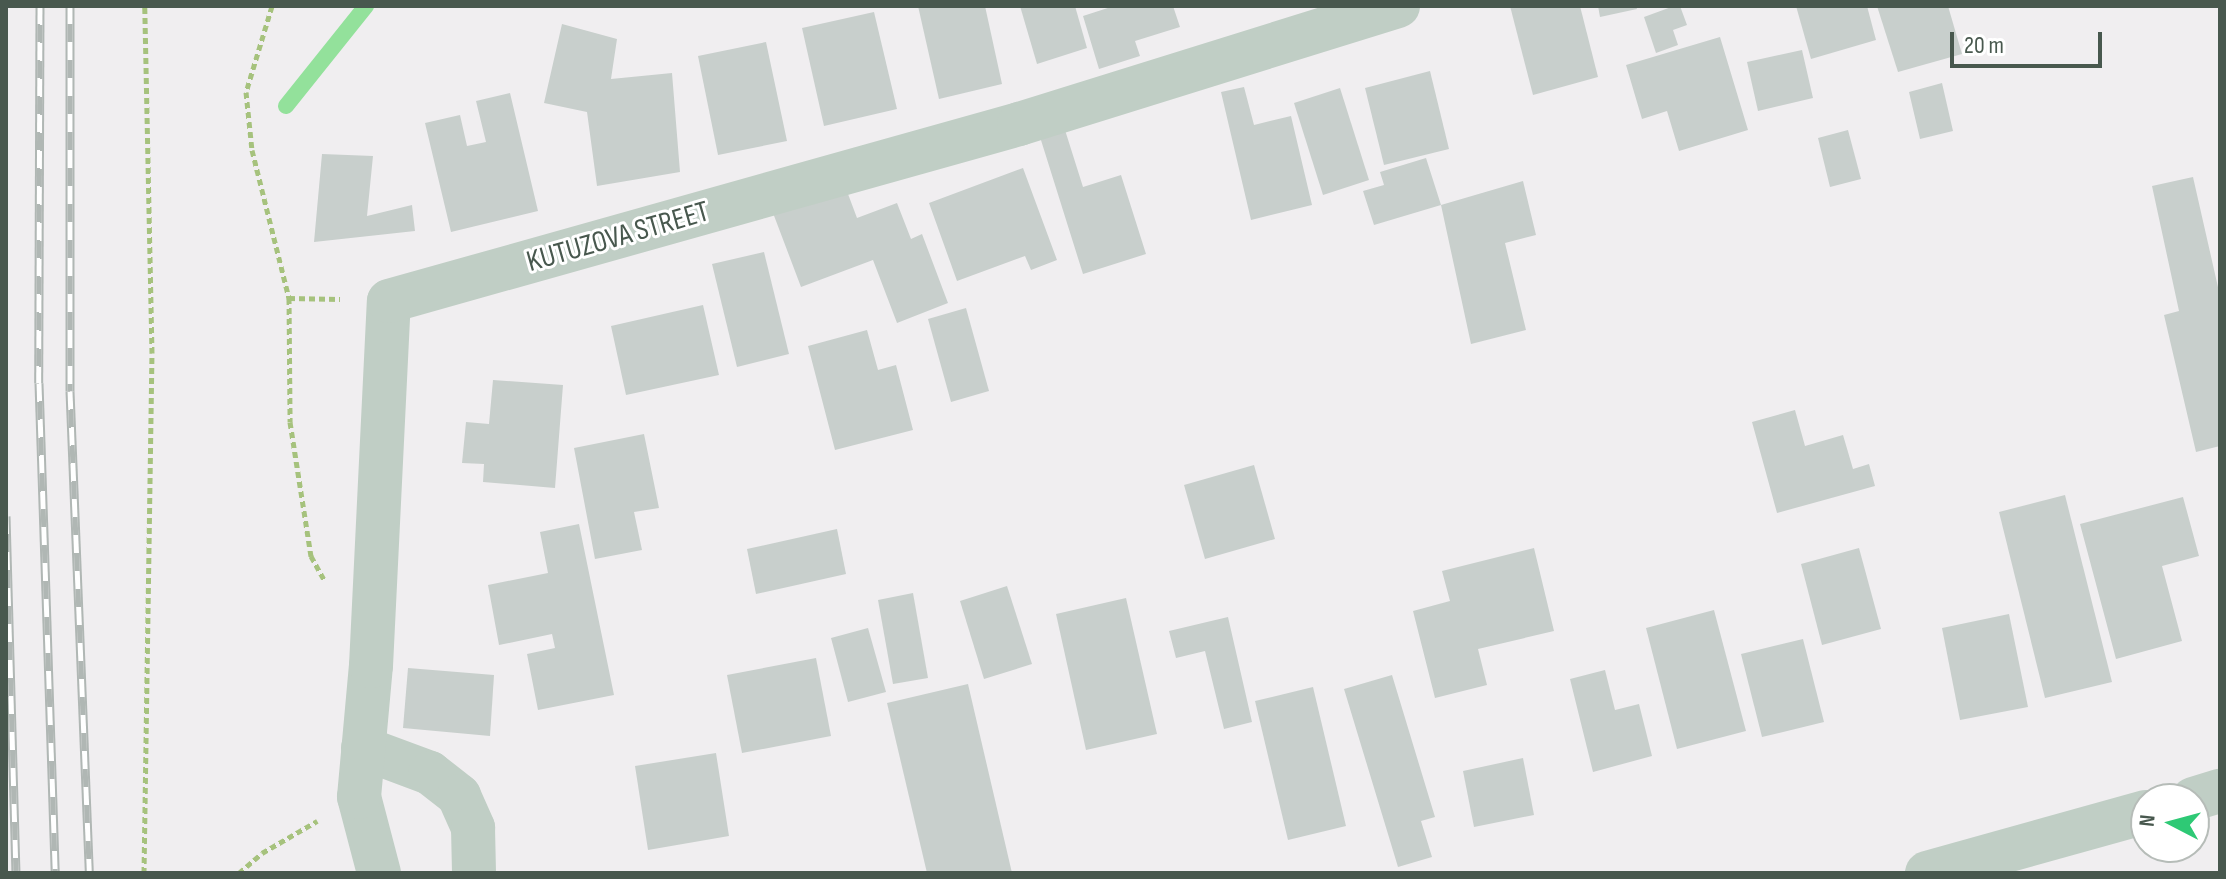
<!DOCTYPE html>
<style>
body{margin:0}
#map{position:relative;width:2226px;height:879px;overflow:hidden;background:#f0eef0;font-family:"Sofia Sans Condensed",sans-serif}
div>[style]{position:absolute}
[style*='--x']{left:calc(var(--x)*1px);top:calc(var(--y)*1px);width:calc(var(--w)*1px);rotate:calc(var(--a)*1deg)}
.stream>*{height:16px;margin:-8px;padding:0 8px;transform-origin:8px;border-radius:8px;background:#93e19b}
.building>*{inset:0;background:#c8cfcc}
.path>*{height:5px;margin-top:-2.5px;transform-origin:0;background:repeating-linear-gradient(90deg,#a6c27d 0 6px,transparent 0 10px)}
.minor>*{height:44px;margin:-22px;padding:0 22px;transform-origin:22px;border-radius:22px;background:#c0cec5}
.rail>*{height:9px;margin-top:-4.5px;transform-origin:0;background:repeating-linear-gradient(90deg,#fff 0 18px,#b0b7b4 0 36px);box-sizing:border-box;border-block:2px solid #b0b7b4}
span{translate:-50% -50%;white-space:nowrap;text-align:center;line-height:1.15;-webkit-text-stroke:6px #fff;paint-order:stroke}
.street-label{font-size:30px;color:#48584e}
.frame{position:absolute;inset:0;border:8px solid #48584e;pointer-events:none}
.north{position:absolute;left:2130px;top:783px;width:80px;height:80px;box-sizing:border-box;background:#fff;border:2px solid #b6bcb8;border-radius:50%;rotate:276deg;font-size:22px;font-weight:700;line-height:32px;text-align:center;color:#48584e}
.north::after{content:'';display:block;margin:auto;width:28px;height:36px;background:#2ec975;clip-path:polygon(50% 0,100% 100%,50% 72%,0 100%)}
.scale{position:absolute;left:1950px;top:32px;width:152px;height:36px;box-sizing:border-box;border:4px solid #48584e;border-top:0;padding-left:10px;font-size:24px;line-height:28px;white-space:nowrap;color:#48584e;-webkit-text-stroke:6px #fff;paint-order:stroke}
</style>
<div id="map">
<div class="stream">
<i style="--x:286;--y:106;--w:128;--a:-51.3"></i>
</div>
<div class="building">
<i style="clip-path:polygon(918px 6px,985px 6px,1002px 84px,939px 99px)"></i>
<i style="clip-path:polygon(1020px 6px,1075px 6px,1087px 48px,1037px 64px)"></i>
<i style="clip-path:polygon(1114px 6px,1173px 6px,1180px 27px,1135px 41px,1140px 56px,1099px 69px,1083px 16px)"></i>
<i style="clip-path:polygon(1510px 6px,1580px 6px,1598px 77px,1533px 95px)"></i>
<i style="clip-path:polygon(1598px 6px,1636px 6px,1637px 9px,1600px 17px)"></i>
<i style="clip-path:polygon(1674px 6px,1680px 6px,1687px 25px,1673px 30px,1678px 45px,1656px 53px,1644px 17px)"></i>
<i style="clip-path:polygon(1796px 6px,1867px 6px,1876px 40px,1811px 59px)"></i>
<i style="clip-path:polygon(1877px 6px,1948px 6px,1962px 54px,1898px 72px)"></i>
<i style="clip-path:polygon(874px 12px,897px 109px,824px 126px,802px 28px)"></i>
<i style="clip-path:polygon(562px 24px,617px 39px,611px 79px,672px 73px,680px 172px,597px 186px,587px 112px,544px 103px)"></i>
<i style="clip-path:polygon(1720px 37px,1748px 130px,1679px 151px,1667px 111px,1642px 119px,1626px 65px)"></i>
<i style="clip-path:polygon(766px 42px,787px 141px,718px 155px,698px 56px)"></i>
<i style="clip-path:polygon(1802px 50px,1813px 98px,1758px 111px,1747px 62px)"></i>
<i style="clip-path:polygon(1430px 71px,1449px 149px,1384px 165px,1365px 88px)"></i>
<i style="clip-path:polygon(1942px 83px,1953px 131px,1920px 139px,1909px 92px)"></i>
<i style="clip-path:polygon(1244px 87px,1254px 125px,1291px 116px,1312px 205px,1251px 220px,1221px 92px)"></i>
<i style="clip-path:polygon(1340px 88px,1369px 180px,1323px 195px,1294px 103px)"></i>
<i style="clip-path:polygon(510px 93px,538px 211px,451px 232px,425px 123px,460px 115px,467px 146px,486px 142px,476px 101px)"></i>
<i style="clip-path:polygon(1065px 130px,1083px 187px,1121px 175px,1146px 254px,1083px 274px,1040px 137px)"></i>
<i style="clip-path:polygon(1848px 130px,1861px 179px,1830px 187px,1818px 138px)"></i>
<i style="clip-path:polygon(322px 154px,373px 156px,367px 216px,412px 205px,415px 231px,314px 242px)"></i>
<i style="clip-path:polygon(1426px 158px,1441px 205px,1374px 225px,1363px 191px,1384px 185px,1380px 172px)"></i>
<i style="clip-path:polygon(1023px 168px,1057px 260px,1031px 270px,1025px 256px,957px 281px,929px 203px)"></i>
<i style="clip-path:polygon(2193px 177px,2220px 296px,2220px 446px,2196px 452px,2164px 315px,2179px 311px,2152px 186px)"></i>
<i style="clip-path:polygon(1523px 181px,1536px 235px,1505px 243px,1526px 330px,1471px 344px,1441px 205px)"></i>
<i style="clip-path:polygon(845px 186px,857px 218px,897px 203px,911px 239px,922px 234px,948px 303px,897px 323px,873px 260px,801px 287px,773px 213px)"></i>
<i style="clip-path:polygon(764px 252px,789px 354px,737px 367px,712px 264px)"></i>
<i style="clip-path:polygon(703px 305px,719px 375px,626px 395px,611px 326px)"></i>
<i style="clip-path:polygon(966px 308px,989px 391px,951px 402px,928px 319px)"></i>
<i style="clip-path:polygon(867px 330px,878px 370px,896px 365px,913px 430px,835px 450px,808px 346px)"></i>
<i style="clip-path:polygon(493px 380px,563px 385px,555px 488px,483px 482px,484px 464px,462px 463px,466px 422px,489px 424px)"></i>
<i style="clip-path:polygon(1795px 410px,1805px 446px,1843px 435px,1853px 469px,1869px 464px,1875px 486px,1777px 513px,1752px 422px)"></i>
<i style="clip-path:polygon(644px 434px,659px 508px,634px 512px,642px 550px,595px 559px,574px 448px)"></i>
<i style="clip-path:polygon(1254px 465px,1275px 539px,1205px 559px,1184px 485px)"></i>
<i style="clip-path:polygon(2065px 495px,2112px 682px,2045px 698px,1999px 512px)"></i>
<i style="clip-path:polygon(2183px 497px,2199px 556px,2162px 566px,2182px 641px,2116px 659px,2080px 524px)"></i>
<i style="clip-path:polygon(579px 524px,614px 695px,538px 710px,527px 654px,555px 648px,552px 634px,499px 645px,488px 585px,548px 573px,540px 532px)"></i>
<i style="clip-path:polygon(837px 529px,846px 574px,756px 594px,747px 549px)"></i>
<i style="clip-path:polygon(1534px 548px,1554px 631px,1478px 649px,1487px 685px,1435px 698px,1413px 611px,1450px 601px,1442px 571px)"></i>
<i style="clip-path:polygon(1859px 548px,1881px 629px,1822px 645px,1801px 564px)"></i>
<i style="clip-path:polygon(1007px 586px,1032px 664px,984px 679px,960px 601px)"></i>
<i style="clip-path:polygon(913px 593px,928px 678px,893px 684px,878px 600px)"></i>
<i style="clip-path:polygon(1126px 598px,1157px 734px,1086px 750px,1056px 614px)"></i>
<i style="clip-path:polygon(1714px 610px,1746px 731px,1677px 749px,1646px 628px)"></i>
<i style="clip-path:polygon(2009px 614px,2028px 707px,1960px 720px,1942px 628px)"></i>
<i style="clip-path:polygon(1228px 617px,1252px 722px,1224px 729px,1205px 651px,1176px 658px,1169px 631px)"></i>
<i style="clip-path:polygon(868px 628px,886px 692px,848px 702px,831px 638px)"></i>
<i style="clip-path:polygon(1803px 639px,1824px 722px,1762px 737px,1741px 654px)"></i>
<i style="clip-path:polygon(816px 658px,831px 736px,742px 753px,727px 675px)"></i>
<i style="clip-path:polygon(408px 668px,494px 675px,490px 736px,403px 728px)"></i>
<i style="clip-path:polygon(1605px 670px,1615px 710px,1639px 704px,1652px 756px,1593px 772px,1570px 679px)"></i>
<i style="clip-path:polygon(1392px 675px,1435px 817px,1421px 821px,1432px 857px,1398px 867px,1344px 689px)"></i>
<i style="clip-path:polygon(968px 684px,1012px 873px,927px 873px,887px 703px)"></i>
<i style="clip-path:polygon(1313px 687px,1346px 826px,1288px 840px,1255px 701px)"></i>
<i style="clip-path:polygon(716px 753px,729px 836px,648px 850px,635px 766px)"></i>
<i style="clip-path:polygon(1523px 758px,1534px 815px,1474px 827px,1463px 771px)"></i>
</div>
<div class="path">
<i style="--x:272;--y:6;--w:90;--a:106.8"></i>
<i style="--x:246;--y:92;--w:58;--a:84.1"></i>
<i style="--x:252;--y:150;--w:153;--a:76"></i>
<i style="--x:289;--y:298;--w:51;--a:1.1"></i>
<i style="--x:289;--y:298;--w:124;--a:89.5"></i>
<i style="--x:290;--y:422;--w:136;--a:81.1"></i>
<i style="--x:311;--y:556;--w:29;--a:61"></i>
<i style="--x:144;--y:873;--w:520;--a:-89.12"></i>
<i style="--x:152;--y:353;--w:347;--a:-91.2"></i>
<i style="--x:239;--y:873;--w:30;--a:-41"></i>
<i style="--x:262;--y:853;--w:64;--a:-30.2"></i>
</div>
<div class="minor">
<i style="--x:363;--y:748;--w:72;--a:20.5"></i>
<i style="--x:430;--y:773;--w:37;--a:38"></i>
<i style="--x:459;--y:796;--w:35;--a:66"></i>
<i style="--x:473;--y:828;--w:45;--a:88.7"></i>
<i style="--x:2193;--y:799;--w:28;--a:-17"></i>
<i style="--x:379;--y:873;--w:79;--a:-104.7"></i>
<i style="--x:359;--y:797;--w:132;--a:-84.8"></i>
<i style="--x:371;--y:666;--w:365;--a:-87.2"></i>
<i style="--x:389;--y:301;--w:654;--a:-15.69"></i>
<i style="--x:1019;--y:124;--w:397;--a:-17.3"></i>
<i style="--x:1927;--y:873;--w:227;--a:-15.6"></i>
</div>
<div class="rail">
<i style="--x:40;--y:6;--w:377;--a:90.2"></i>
<i style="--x:39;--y:383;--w:490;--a:88.1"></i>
<i style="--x:70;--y:6;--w:385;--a:90"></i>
<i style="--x:70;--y:391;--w:482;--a:87.7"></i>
<i style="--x:6;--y:516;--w:357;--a:88.4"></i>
</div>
<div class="street-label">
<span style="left:618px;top:237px;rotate:-16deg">KUTUZOVA STREET</span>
</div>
<div class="frame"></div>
<div class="north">N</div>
<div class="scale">20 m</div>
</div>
